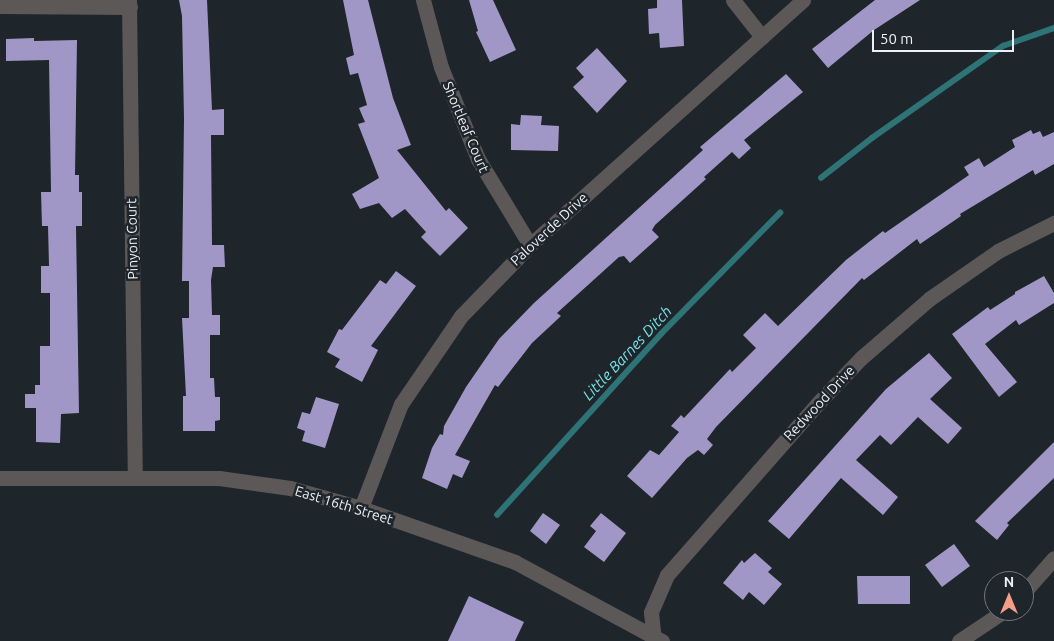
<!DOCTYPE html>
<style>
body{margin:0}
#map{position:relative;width:1054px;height:641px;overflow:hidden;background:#1e252b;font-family:Ubuntu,sans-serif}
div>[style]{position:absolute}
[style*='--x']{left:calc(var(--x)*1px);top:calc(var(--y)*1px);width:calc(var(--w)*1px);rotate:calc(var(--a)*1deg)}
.stream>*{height:5.5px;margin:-2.75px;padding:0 2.75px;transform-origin:2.75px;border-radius:2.75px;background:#2e7376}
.building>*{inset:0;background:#a097c6}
.minor>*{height:15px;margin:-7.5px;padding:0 7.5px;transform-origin:7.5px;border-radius:7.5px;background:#5d5858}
span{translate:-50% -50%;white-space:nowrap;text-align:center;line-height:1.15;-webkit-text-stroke:5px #1e252b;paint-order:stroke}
.street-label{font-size:14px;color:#ebf0f4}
.water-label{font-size:15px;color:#78e2e6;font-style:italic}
.north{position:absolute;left:984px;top:571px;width:50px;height:50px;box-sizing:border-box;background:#1e252b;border:1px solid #70767b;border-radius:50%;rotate:0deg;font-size:14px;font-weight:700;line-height:20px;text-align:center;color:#ebf0f4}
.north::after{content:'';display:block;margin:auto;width:18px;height:22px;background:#f49e88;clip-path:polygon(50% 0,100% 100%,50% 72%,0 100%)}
.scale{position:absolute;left:872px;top:30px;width:142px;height:22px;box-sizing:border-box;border:2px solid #ebf0f4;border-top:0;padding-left:6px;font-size:15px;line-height:18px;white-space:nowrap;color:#ebf0f4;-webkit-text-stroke:4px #1e252b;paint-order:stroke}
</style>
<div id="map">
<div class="stream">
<i style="--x:821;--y:178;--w:65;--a:-38.1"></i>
<i style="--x:872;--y:138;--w:160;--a:-35.1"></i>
<i style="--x:1003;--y:46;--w:54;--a:-19.4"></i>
<i style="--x:497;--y:515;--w:244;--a:-47.8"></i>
<i style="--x:661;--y:334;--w:170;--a:-45.5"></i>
</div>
<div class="building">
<i style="clip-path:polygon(179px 0,207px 0,212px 110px,224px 109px,224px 135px,211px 135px,212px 245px,224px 245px,225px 267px,213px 267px,211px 280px,212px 315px,220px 315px,220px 335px,210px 335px,210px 378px,214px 378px,215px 397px,220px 397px,220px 420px,215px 421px,215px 431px,183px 431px,183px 396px,186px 396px,182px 318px,189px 318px,189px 281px,182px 281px,184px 119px,182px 16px)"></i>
<i style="clip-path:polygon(343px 0,368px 0,393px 98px,411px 145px,397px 150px,446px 211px,449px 208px,468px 228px,440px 256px,421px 237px,426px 232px,405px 209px,392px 218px,379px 203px,360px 209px,352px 194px,379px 178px,358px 124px,365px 122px,359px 108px,367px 105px,358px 73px,350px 75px,346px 58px,354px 55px)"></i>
<i style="clip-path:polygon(469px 0,493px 0,516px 50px,490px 62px,476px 32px,478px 31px)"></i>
<i style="clip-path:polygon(657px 0,682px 0,684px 46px,660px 48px,659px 33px,649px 34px,648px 9px,657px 8px)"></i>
<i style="clip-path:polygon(875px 0,920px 0,874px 30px,828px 68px,812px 49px)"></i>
<i style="clip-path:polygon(34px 38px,34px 41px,77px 40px,75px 175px,79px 175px,79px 192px,82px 192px,82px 226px,76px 226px,79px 413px,61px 414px,60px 443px,36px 442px,36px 408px,25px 408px,25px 394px,35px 394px,35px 385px,40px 385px,40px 346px,50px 346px,50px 293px,41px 293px,41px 266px,49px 266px,48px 226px,42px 226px,41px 192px,51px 192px,49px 60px,6px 61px,6px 39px)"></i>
<i style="clip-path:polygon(597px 48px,627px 81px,597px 113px,573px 87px,584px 77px,576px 68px)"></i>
<i style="clip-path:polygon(786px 74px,803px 92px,744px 140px,751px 148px,739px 159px,732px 152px,704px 177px,706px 179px,655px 225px,652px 230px,659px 237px,630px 263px,624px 256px,619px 257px,557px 313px,561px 316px,532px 343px,498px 387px,495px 385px,455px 455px,470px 461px,462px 478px,453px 474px,447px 489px,422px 478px,432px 448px,440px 434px,443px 435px,444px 426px,466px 387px,499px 339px,534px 303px,703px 150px,700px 147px)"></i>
<i style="clip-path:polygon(521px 115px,542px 116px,541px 125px,559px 126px,558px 151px,511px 150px,511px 124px,520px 125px)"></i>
<i style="clip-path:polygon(1031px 130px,1033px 134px,1040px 131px,1043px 137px,1054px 132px,1054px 164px,1035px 175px,1033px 170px,960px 214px,961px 216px,920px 244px,917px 239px,864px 280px,862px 278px,716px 427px,707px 439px,713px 445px,704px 455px,698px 450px,687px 458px,652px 498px,627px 476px,650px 450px,659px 455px,679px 432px,671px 426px,681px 415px,684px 418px,730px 369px,732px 372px,756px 348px,743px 335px,765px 313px,778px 326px,846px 260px,883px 231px,885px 233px,969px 175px,964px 167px,979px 158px,984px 167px,1015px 147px,1012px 140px)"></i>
<i style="clip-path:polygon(396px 271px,416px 286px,371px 346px,378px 350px,362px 382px,335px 367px,340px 359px,327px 352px,339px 329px,342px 330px,380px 280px,386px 284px)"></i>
<i style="clip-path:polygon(1044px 276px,1054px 293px,1054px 303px,1019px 325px,1016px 320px,985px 344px,1017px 382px,999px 397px,952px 334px,988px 307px,990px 310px,1015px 294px,1015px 292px)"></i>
<i style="clip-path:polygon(929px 353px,952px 378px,930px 399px,962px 428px,948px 444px,918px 417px,891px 445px,880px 435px,856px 460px,898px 497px,883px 515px,841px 478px,789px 539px,768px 521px,886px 389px)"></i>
<i style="clip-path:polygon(316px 397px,339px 404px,325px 448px,302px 441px,305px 431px,297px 428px,302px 412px,310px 414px)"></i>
<i style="clip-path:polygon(1054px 442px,1054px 478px,1007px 523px,1009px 525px,997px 540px,975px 521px)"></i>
<i style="clip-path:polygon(543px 513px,560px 525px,546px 544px,530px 531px)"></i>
<i style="clip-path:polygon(601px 513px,626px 533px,604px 562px,584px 547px,596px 531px,590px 526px)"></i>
<i style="clip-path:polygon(954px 544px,970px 566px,942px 587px,925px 565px)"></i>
<i style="clip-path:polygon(755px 553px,772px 568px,768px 572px,782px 584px,764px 605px,749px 592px,743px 600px,723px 583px,742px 560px,744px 563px)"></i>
<i style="clip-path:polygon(857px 576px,910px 576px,910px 604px,858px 604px)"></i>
<i style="clip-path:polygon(469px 596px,524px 622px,515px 641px,448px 641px)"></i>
</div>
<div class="minor">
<i style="--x:129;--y:0;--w:478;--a:89.3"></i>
<i style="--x:423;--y:0;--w:69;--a:75"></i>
<i style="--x:441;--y:67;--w:99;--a:68.1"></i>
<i style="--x:478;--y:159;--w:100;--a:58.8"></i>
<i style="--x:733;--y:0;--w:47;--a:51.9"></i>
<i style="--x:0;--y:6;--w:130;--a:0.4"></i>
<i style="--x:0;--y:478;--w:219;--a:0"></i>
<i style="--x:219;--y:478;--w:72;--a:8"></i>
<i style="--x:290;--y:488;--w:74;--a:15.7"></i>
<i style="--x:361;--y:508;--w:163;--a:19.3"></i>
<i style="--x:515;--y:562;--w:167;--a:28.3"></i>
<i style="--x:361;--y:508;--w:111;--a:-69"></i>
<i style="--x:401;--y:404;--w:107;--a:-55.7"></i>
<i style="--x:461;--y:316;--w:99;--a:-45.8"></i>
<i style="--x:530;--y:245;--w:367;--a:-41.9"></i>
<i style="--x:1024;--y:592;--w:45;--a:-48.6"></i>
<i style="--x:654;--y:641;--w:29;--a:-96"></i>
<i style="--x:651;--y:612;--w:40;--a:-66.6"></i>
<i style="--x:667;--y:575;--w:229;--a:-48.7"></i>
<i style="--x:818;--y:403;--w:62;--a:-46.3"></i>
<i style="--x:861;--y:358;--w:90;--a:-40.9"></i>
<i style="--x:929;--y:299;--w:84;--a:-34.8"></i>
<i style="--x:998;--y:251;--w:63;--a:-26.6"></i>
<i style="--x:959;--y:641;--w:54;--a:-33.7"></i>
</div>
<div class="street-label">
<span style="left:466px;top:127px;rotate:67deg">Shortleaf Court</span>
<span style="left:549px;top:229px;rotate:-43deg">Paloverde Drive</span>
<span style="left:132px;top:239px;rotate:-91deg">Pinyon Court</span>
<span style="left:819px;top:403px;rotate:-47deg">Redwood Drive</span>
<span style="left:344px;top:505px;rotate:17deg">East 16th Street</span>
</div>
<div class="water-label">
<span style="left:627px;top:353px;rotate:-47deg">Little Barnes Ditch</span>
</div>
<div class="north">N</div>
<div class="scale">50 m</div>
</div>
